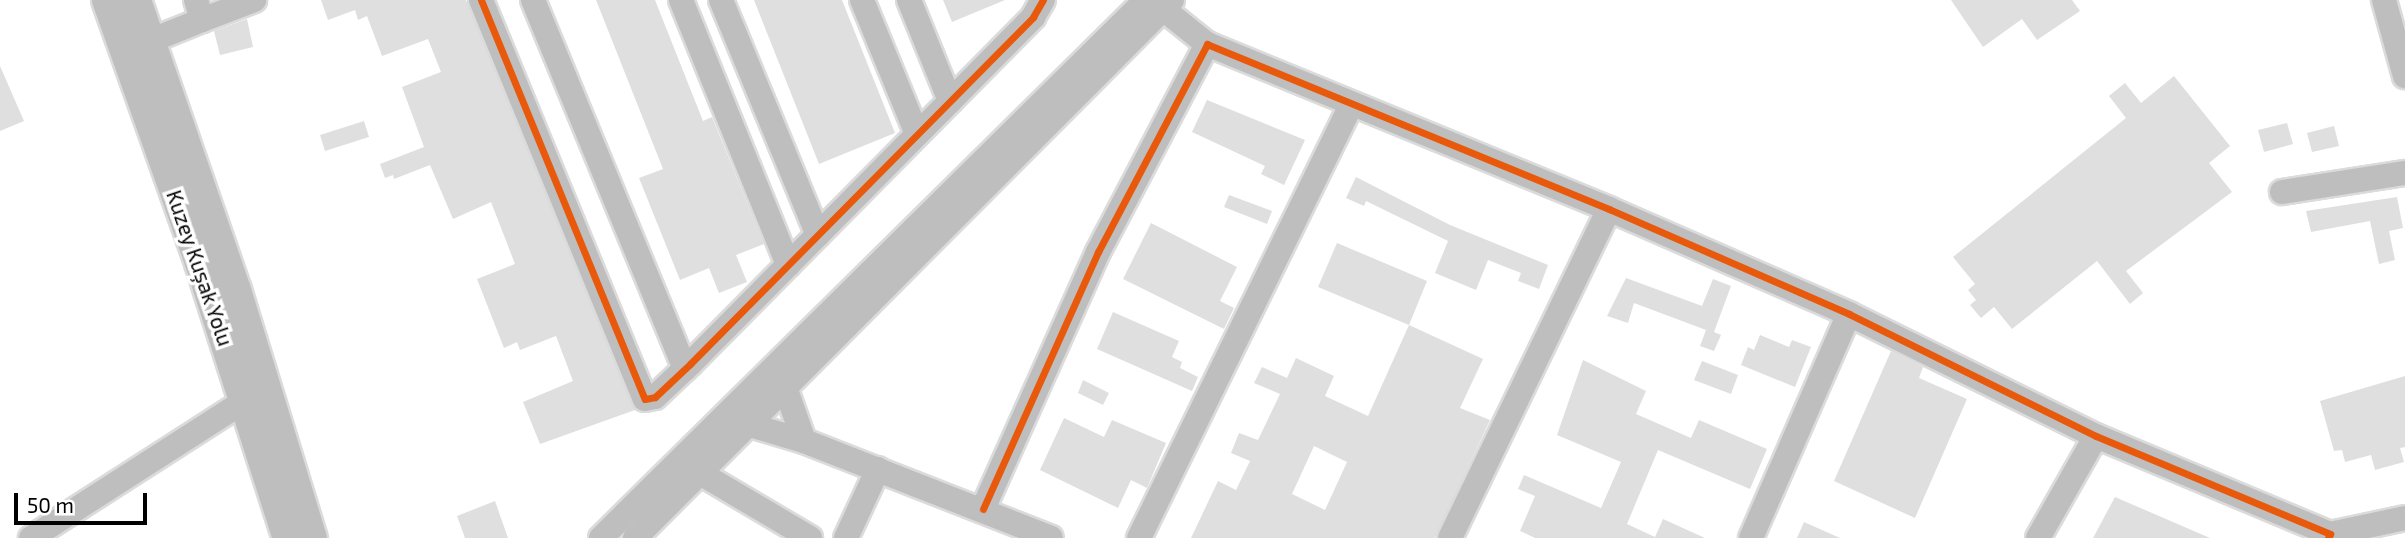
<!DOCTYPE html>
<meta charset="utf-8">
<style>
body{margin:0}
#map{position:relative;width:2405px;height:538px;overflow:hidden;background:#fff;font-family:"Exo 2",sans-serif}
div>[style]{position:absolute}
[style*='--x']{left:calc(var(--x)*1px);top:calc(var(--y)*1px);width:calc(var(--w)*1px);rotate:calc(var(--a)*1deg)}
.building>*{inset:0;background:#dfdfdf}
.roads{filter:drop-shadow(2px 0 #dbdbdb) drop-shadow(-2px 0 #dbdbdb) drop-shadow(0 2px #dbdbdb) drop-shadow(0 -2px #dbdbdb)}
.minor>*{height:24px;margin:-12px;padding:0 12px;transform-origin:12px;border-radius:12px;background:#bebebe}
.major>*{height:30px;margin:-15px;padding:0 15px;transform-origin:15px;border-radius:15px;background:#bebebe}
.cycleway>*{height:7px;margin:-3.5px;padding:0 3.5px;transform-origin:3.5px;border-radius:3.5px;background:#e8590c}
span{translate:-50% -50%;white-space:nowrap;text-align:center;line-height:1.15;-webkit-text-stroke:7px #fff;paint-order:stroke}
.street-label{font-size:21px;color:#000}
.scale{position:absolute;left:14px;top:493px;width:133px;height:32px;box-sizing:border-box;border:4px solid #000;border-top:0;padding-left:9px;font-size:21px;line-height:24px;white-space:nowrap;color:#000;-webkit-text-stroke:5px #fff;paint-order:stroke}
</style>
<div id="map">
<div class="building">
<i style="clip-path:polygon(321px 0,466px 0,635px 410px,540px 444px,523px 402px,573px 381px,556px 336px,520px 350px,517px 342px,504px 348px,477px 279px,515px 264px,491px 202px,453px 219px,430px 165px,394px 179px,393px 175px,385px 178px,380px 164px,424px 147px,402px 87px,441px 72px,428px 39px,382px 56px,367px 16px,358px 20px,355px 10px,328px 20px)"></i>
<i style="clip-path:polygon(596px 0,655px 0,703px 121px,712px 117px,764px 244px,736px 255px,747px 282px,719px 293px,709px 268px,680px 280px,639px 178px,663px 169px)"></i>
<i style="clip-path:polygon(754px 0,842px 0,895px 133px,819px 164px)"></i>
<i style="clip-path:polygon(943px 0,1005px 0,952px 22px)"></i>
<i style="clip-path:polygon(1951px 0,2072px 0,2080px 11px,2037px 40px,2022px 19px,1983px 47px)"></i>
<i style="clip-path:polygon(247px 19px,253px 47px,220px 55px,214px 31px)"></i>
<i style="clip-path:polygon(0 66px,24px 121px,0 131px)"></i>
<i style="clip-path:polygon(2174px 76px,2230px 146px,2209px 163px,2232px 192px,2126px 271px,2143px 293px,2130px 304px,2097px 261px,2012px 329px,1994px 307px,1981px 318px,1970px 305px,1976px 300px,1968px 290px,1975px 284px,1953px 257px,2126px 118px,2109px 96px,2125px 83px,2141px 103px)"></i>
<i style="clip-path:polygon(1207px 100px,1305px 140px,1284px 185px,1261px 174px,1265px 166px,1192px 132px)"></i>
<i style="clip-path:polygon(364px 121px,369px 137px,325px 151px,320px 135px)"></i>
<i style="clip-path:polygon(2287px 123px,2293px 144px,2264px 152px,2258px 130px)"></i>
<i style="clip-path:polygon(2334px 126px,2339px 146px,2312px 152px,2307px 133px)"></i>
<i style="clip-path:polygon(1356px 177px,1450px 225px,1548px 265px,1539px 289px,1518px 281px,1521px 273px,1488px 260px,1476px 290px,1435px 273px,1448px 241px,1366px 201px,1364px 206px,1346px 198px)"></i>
<i style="clip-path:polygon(1229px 195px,1272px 211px,1267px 224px,1224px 207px)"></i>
<i style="clip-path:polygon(2397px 197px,2403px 228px,2389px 231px,2395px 260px,2379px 264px,2370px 221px,2311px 232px,2306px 211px)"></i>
<i style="clip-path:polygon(1151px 223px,1237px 267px,1220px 301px,1234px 308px,1224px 329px,1123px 279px)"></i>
<i style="clip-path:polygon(1337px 243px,1427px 281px,1409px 325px,1318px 287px)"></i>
<i style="clip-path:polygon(1626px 278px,1702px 306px,1713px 279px,1731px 286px,1714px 332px,1721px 335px,1714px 351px,1700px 346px,1706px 330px,1634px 303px,1628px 323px,1607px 316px)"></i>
<i style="clip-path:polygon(1113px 312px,1179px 341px,1172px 357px,1182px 362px,1180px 368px,1198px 377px,1192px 391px,1097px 349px)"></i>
<i style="clip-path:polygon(evenodd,1409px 325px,1483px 359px,1460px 408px,1490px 420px,1435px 538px,1191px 538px,1218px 481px,1236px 490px,1250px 461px,1231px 453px,1239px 433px,1258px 440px,1280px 394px,1254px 383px,1262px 367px,1287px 378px,1296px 358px,1334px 376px,1325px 396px,1368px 416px,1409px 325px,1314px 446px,1347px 462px,1325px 510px,1292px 494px,1314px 446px)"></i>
<i style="clip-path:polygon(1760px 335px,1789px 347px,1792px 340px,1811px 347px,1795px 387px,1741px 365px,1748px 347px,1754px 350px)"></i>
<i style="clip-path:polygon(1891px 351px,1923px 367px,1919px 378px,1967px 399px,1915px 518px,1834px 481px)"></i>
<i style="clip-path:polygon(1583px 360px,1646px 391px,1636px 414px,1691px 438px,1699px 420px,1767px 449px,1750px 489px,1658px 450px,1627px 524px,1655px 537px,1663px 519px,1705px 538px,1535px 538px,1520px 531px,1535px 496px,1518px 489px,1524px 475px,1601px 508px,1621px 462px,1557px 435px)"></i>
<i style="clip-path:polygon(1702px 361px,1738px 375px,1731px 394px,1694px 380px)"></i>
<i style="clip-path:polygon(2405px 376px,2405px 447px,2400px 448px,2404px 462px,2375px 470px,2371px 455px,2345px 462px,2342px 450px,2334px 451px,2320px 401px)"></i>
<i style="clip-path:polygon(1083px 380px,1109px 393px,1103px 405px,1078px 393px)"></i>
<i style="clip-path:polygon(1064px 418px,1104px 437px,1112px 420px,1166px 443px,1147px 488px,1131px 480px,1118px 508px,1040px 470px)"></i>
<i style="clip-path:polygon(2115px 497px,2210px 538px,2093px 538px)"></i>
<i style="clip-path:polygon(495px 501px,508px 538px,465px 538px,457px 516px)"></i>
<i style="clip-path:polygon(1804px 522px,1840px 538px,1797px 538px)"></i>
</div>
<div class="roads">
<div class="minor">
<i style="--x:196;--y:0;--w:21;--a:73"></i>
<i style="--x:202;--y:20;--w:56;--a:-21"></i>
<i style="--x:481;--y:0;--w:431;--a:67.7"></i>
<i style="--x:645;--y:399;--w:10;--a:-11"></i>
<i style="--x:655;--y:397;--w:48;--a:-43.3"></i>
<i style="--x:690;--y:364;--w:488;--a:-45.3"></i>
<i style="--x:1033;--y:17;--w:20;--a:-60"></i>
<i style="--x:533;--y:0;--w:399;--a:67.6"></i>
<i style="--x:681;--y:0;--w:286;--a:68"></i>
<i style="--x:721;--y:0;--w:254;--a:67.6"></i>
<i style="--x:862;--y:0;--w:145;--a:67.7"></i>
<i style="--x:909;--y:0;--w:109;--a:67.9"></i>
<i style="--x:1152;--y:0;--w:70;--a:38.7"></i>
<i style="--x:2384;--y:0;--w:79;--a:74.6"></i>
<i style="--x:135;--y:47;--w:72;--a:-21.9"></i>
<i style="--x:2282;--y:192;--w:124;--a:-8.8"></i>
<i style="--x:733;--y:420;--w:74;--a:16.5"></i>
<i style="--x:804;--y:441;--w:57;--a:-109.4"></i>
<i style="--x:785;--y:387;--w:15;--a:-143"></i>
<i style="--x:804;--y:441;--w:265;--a:21.4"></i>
<i style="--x:700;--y:473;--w:128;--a:30.6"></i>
<i style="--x:983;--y:509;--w:282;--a:-65.9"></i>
<i style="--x:1098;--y:252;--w:235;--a:-62.3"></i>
<i style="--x:1207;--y:44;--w:435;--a:22.3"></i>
<i style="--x:1609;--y:209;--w:262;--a:23.6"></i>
<i style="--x:1849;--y:314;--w:275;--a:26.3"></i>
<i style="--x:2096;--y:436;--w:254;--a:22.7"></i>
<i style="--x:2330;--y:534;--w:4;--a:117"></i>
<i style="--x:2330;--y:534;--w:77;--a:-12"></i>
<i style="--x:31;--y:538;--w:253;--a:-32.7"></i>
<i style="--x:601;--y:538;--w:766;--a:-44.63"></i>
<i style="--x:635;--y:538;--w:760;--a:-45.05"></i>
<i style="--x:846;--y:538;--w:76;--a:-65.1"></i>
<i style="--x:1139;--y:538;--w:483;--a:-63.9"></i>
<i style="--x:1450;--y:538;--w:365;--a:-64.2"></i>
<i style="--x:1751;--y:538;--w:244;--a:-66.4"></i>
<i style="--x:2038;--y:538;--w:117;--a:-60.4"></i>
</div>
<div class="major">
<i style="--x:107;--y:0;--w:279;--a:70.5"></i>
<i style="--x:200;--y:263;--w:289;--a:72.3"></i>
<i style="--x:136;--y:0;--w:307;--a:71"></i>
<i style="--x:236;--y:290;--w:259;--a:73"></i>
</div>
</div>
<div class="cycleway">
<i style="--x:481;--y:0;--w:431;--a:67.7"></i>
<i style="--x:645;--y:399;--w:10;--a:-11"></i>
<i style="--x:655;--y:397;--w:48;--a:-43.3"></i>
<i style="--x:690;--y:364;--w:488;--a:-45.3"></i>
<i style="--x:1033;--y:17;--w:20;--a:-60"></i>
<i style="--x:983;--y:509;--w:282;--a:-65.9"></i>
<i style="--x:1098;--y:252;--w:235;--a:-62.3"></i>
<i style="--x:1207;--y:44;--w:435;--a:22.3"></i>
<i style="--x:1609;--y:209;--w:262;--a:23.6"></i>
<i style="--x:1849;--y:314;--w:275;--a:26.3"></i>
<i style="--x:2096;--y:436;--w:254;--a:22.7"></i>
<i style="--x:2330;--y:534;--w:4;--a:117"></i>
</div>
<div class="street-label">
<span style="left:200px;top:268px;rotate:71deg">Kuzey Kuşak Yolu</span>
</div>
<div class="scale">50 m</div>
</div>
